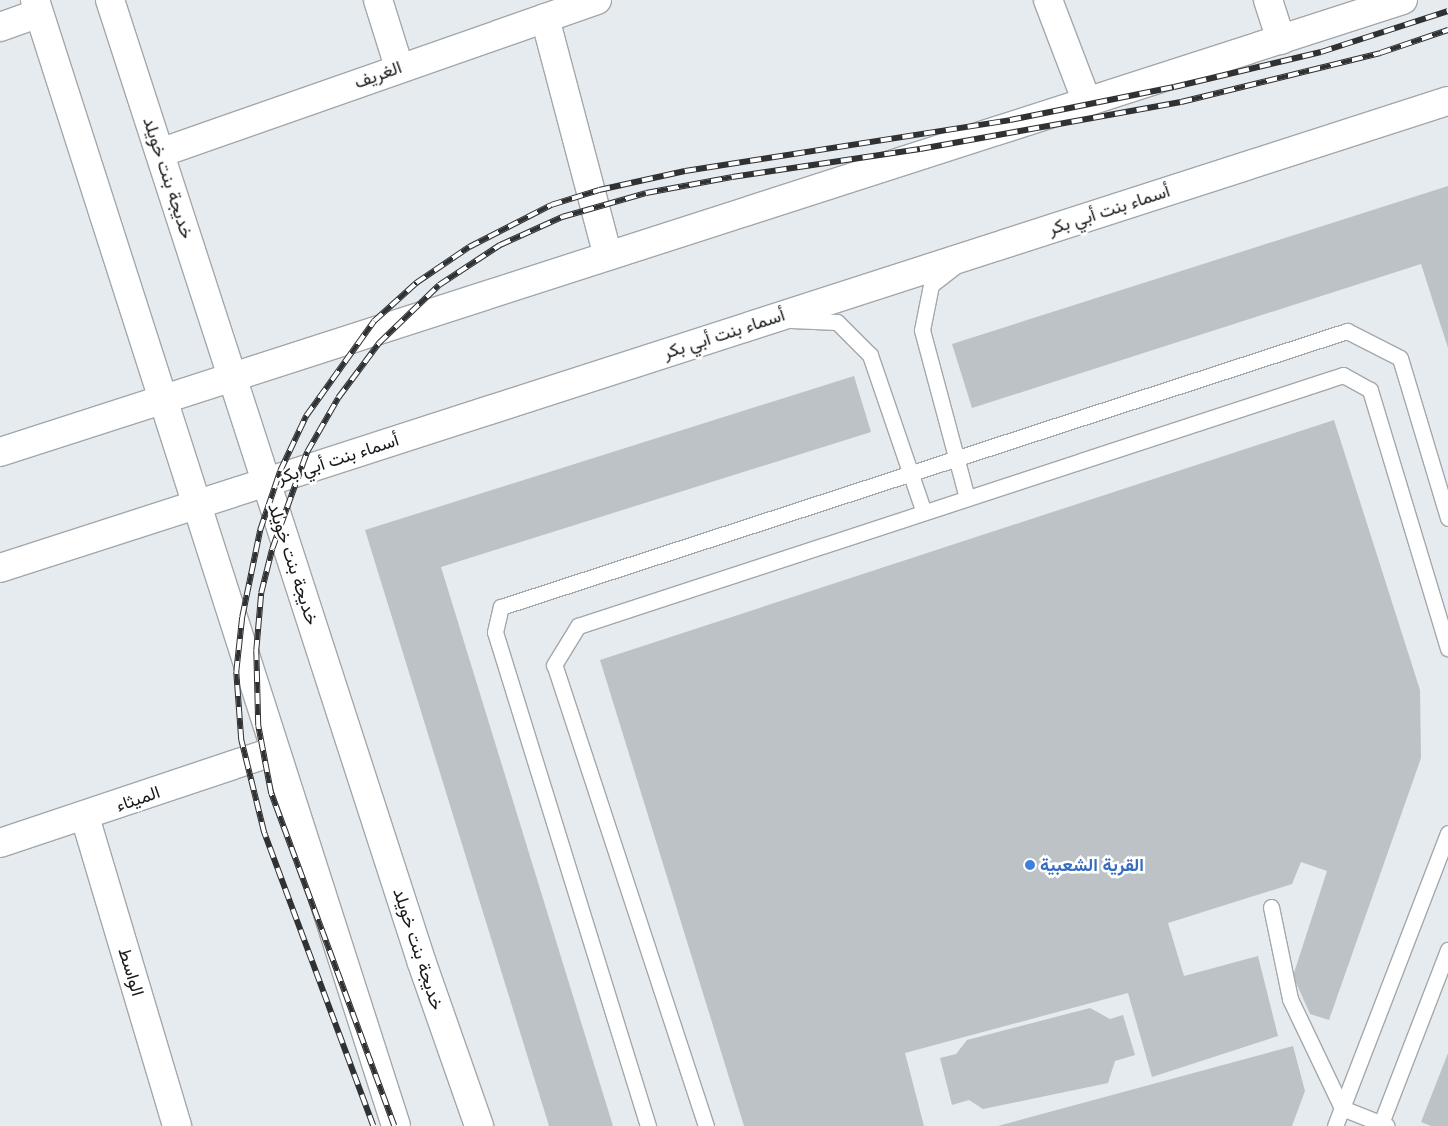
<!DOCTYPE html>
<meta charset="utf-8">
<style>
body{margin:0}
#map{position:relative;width:1448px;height:1126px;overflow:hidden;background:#e6ebf0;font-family:"Times New Roman",Vazirmatn,serif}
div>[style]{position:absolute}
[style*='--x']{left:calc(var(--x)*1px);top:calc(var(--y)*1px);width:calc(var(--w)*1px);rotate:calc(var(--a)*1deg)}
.building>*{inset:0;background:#bdc2c7}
.roads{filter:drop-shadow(1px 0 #a2a8ac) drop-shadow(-1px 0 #a2a8ac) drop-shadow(0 1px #a2a8ac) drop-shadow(0 -1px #a2a8ac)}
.service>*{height:15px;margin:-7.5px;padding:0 7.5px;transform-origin:7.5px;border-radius:7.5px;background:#fff}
.minor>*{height:28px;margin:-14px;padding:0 14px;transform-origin:14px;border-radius:14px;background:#fff}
.secondary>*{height:28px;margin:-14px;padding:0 14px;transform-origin:14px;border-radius:14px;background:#fff}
.primary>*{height:28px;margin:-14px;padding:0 14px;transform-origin:14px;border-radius:14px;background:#fff}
.rail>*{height:5.5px;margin-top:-2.75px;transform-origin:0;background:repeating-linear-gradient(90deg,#fff 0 11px,#2f3132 0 22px);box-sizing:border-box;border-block:1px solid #2f3132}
.dots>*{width:14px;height:14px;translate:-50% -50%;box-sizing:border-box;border:2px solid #fff;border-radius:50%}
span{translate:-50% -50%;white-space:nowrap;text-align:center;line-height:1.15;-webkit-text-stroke:5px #fff;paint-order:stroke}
.street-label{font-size:18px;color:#17191a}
.shop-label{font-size:18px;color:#366cbe;font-weight:700}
.left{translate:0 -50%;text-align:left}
</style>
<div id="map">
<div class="building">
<i style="clip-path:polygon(1448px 186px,1448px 348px,1421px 264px,972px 408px,952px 344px)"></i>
<i style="clip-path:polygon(854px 376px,871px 432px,441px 567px,613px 1126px,549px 1126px,365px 530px)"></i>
<i style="clip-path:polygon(1334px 420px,1420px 690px,1421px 758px,1329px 1020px,1310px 1014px,1293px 976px,1327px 871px,1301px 862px,1292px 884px,1168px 923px,1184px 976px,1258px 956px,1278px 1036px,1152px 1077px,1128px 993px,905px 1053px,924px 1126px,744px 1126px,600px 660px)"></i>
<i style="clip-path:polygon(1090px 1008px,1110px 1019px,1123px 1015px,1135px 1055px,1115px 1061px,1108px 1083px,983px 1109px,969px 1100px,952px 1105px,940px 1058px,956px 1054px,967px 1040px)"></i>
<i style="clip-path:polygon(1293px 1046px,1305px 1091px,1292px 1126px,998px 1126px)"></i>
<i style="clip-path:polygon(1448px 1053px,1448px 1126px,1431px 1126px,1421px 1122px)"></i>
</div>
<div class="roads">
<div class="service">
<i style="--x:954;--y:267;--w:29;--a:142"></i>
<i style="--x:931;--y:285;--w:46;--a:101.3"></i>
<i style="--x:922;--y:330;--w:174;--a:75"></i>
<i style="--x:791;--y:320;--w:46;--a:2.5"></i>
<i style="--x:837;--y:322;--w:47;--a:45"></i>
<i style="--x:870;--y:355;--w:164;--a:71.1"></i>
<i style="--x:1271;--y:907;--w:94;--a:78.3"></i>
<i style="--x:1290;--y:999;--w:121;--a:64.5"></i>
<i style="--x:1342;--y:1108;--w:48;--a:21.8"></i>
<i style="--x:648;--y:1126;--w:517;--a:-107.21"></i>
<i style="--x:495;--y:632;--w:26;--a:-77"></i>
<i style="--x:501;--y:607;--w:890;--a:-18.07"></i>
<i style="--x:1347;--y:331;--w:59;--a:27"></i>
<i style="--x:1400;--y:358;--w:167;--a:73.3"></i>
<i style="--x:706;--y:1126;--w:485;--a:-108.2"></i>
<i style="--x:554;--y:665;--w:46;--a:-58.4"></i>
<i style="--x:578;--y:626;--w:805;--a:-18.16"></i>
<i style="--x:1343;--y:375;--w:31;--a:29"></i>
<i style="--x:1370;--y:390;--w:270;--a:73.2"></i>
<i style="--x:1335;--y:1126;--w:314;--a:-68.9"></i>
<i style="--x:1380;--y:1126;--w:189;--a:-68.9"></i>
</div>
<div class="minor">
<i style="--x:378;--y:0;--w:70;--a:72.6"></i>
<i style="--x:1048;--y:0;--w:109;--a:69.1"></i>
<i style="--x:1268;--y:0;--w:42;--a:72"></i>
<i style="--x:545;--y:18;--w:246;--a:75.2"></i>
<i style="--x:0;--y:27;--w:41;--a:-19.7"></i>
<i style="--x:160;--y:153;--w:463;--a:-19.3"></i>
<i style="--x:85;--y:817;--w:322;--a:73.4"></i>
<i style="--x:0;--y:843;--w:290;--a:-18.5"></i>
</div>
<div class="secondary">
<i style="--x:0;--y:452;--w:1474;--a:-17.86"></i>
<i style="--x:0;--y:568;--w:1521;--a:-17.88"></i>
</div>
<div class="primary">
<i style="--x:35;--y:0;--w:1182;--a:72.22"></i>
<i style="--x:110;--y:0;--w:1012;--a:72.05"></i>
<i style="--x:422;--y:963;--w:173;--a:70.7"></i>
</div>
</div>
<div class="rail">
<i style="--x:373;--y:1126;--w:313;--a:-110.4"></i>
<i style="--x:264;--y:833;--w:96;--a:-103.9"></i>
<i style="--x:241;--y:740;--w:68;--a:-94.2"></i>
<i style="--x:236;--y:672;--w:55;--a:-83.8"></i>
<i style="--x:242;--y:617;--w:89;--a:-78.3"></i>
<i style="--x:260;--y:530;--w:62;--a:-71.3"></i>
<i style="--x:280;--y:471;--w:61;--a:-64.7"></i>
<i style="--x:306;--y:416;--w:117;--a:-54.4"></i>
<i style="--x:374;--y:321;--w:57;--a:-42.1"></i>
<i style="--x:416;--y:283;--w:64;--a:-34.2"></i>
<i style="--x:469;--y:247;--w:92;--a:-27.1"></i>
<i style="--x:551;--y:205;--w:50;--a:-17.4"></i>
<i style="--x:599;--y:190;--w:88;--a:-12.5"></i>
<i style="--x:685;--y:171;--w:329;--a:-8.9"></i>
<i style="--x:1010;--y:120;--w:167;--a:-11.4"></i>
<i style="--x:1174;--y:87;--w:151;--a:-13.4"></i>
<i style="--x:1321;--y:52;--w:133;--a:-17.9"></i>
<i style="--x:394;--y:1126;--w:354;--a:-110.3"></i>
<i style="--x:271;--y:794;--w:69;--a:-100.8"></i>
<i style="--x:258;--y:726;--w:75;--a:-91.5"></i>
<i style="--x:256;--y:651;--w:58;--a:-85.1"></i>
<i style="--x:261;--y:593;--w:45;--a:-76"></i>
<i style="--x:272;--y:549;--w:103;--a:-70.2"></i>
<i style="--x:307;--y:452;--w:62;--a:-60.1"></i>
<i style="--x:338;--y:398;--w:69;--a:-53.3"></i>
<i style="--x:379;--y:343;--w:83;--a:-44"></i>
<i style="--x:439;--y:285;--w:73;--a:-33.3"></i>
<i style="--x:500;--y:245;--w:68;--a:-24.3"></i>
<i style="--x:562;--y:217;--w:87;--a:-15.9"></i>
<i style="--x:646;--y:193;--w:87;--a:-10.5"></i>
<i style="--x:732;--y:177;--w:190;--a:-8.5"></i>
<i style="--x:920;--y:149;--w:265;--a:-10.2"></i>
<i style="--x:1181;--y:102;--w:205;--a:-13.8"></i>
<i style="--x:1380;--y:53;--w:72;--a:-18.7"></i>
</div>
<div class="dots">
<i style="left:1030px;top:865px;background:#3f7fe0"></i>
</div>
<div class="street-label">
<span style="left:378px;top:75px;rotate:-20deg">الغريف</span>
<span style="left:168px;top:178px;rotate:72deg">خديجة بنت خويلد</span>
<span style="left:1109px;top:210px;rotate:-18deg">أسماء بنت أبي بكر</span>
<span style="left:724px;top:334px;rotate:-18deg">أسماء بنت أبي بكر</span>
<span style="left:338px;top:459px;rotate:-18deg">أسماء بنت أبي بكر</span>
<span style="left:293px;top:564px;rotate:72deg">خديجة بنت خويلد</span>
<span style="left:138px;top:799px;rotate:-19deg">الميثاء</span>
<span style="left:418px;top:949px;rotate:72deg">خديجة بنت خويلد</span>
<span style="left:131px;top:972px;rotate:73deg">الواسط</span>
</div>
<div class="shop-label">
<span class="left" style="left:1040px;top:865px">القرية الشعبية</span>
</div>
</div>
